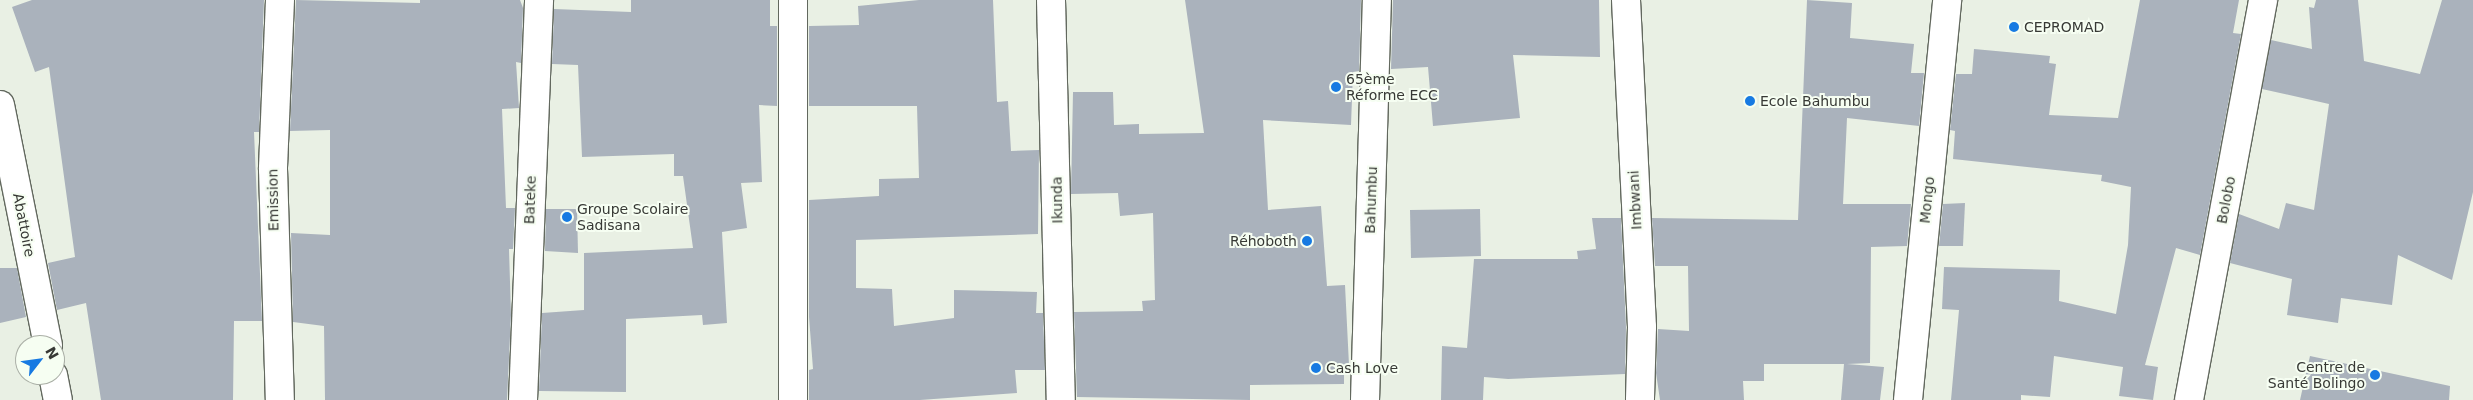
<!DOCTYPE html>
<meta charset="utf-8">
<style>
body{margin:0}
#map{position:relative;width:2473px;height:400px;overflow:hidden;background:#e9f0e4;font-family:"DejaVu Sans",sans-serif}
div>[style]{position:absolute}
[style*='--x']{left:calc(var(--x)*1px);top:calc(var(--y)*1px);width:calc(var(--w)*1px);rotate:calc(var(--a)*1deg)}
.building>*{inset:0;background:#aab2bc}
.roads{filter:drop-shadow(1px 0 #62685e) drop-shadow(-1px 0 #62685e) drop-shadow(0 1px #62685e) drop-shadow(0 -1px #62685e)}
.street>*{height:28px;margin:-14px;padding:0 14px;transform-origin:14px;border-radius:14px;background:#fff}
.dots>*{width:14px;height:14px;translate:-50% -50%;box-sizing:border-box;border:2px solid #f6fef2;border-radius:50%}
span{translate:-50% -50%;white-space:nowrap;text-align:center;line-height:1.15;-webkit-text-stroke:4px #f6fef2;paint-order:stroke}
.poi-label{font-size:14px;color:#373935}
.left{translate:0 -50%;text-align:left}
.right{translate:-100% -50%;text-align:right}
.street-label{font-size:14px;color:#373935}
.north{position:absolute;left:15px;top:335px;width:50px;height:50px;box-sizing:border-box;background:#f6fef2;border:1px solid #aaafa6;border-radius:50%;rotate:60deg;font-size:14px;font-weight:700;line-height:20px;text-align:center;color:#373935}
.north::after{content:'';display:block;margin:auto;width:18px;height:22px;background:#177ae2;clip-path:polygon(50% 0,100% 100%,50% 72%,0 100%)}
</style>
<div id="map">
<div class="building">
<i style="clip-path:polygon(32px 0,264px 0,259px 132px,254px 132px,262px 321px,234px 321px,233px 400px,101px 400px,86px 303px,57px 310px,48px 263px,75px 257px,49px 67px,35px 72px,12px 7px)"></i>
<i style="clip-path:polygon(296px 0,420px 3px,420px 0,520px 0,523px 8px,521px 63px,516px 62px,519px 108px,502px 109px,506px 208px,515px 208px,513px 249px,509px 249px,511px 315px,507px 400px,325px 400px,324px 326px,293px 322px,291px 233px,330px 235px,330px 130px,290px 131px)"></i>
<i style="clip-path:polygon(631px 0,770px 0,770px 26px,777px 26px,777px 106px,759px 105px,762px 182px,741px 183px,747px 228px,722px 232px,727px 323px,703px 325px,702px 315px,626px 319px,626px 392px,539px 391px,542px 313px,584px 310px,584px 253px,693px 248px,683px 176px,674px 176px,674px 154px,582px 157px,578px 65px,552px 64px,554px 9px,631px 12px)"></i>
<i style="clip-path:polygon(919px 0,993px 0,997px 102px,1008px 101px,1011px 151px,1039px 150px,1038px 234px,856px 240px,856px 288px,892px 289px,894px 326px,954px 318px,954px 290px,1037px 292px,1036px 313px,1043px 313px,1045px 370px,1015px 370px,1017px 393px,920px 400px,809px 400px,809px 370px,813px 369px,809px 317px,809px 200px,879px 196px,879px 179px,919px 178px,917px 106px,809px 106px,809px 26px,859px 25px,858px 6px)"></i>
<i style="clip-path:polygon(1185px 0,1361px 0,1359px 71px,1353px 72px,1351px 125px,1263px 120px,1268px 210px,1321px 206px,1327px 286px,1345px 285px,1349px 365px,1344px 365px,1344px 384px,1250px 385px,1250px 400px,1077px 397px,1074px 312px,1143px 311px,1142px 301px,1155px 300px,1153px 213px,1120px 216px,1118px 193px,1071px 194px,1073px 92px,1113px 92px,1114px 125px,1139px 124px,1139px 134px,1204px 133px)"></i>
<i style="clip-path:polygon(1393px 0,1599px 0,1600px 57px,1513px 55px,1520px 118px,1433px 126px,1428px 67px,1391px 69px)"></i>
<i style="clip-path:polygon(1807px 0,1852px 3px,1850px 38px,1914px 44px,1911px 73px,1924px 73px,1919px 126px,1847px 118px,1843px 204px,1911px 204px,1907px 246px,1871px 247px,1870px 363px,1847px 364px,1884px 367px,1880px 400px,1841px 400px,1844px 364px,1764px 364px,1764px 381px,1743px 381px,1744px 400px,1660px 400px,1656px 373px,1658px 329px,1689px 331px,1688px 266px,1655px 266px,1652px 218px,1798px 220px)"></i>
<i style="clip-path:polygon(2140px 0,2239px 0,2233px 33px,2241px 34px,2200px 255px,2176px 248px,2145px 365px,2158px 367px,2153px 400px,2119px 396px,2123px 367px,2054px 356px,2050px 397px,2021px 395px,2021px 400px,1951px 400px,1959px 310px,1942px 309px,1944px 267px,2060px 270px,2059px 301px,2116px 314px,2128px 245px,2131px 187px,2101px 181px,2102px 175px,1953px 159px,1955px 131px,1950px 130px,1956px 74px,1972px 74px,1974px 49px,2050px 56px,2049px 63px,2056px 64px,2049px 115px,2118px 118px)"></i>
<i style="clip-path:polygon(2316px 0,2358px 0,2364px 61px,2420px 74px,2442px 0,2473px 0,2473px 192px,2452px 280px,2398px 255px,2392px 305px,2341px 298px,2338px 323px,2287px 315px,2292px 279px,2230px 263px,2239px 214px,2279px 229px,2286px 203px,2314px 210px,2329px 104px,2262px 89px,2271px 40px,2312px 49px,2309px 7px,2314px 8px)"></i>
<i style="clip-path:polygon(1965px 203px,1963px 246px,1939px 246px,1943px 204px)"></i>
<i style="clip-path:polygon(546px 209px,577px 209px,578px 253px,545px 251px)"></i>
<i style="clip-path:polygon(1480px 209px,1481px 256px,1411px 258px,1410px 210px)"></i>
<i style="clip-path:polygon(1592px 218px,1621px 218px,1626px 327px,1625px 374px,1508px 379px,1484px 377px,1483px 400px,1441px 400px,1442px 346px,1467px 348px,1474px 259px,1578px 259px,1577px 251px,1596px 249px)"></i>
<i style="clip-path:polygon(0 268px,17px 268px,26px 317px,0 323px)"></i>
<i style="clip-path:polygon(2310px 356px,2450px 386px,2449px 400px,2300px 400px)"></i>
</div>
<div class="roads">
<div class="street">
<i style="--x:280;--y:0;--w:169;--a:92.4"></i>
<i style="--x:273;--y:169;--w:231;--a:88.3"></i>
<i style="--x:793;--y:0;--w:400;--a:90"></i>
<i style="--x:1051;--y:0;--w:400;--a:88.6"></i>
<i style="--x:1626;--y:0;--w:327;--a:87.2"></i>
<i style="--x:1642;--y:327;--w:73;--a:91.6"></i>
<i style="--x:0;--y:105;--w:245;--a:78.7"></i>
<i style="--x:53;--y:375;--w:25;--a:79"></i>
<i style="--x:523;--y:400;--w:400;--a:-87.7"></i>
<i style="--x:1365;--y:400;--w:400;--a:-88.3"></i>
<i style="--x:1908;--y:400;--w:402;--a:-84.4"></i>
<i style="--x:2189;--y:400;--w:407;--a:-79.5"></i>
</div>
</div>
<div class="dots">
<i style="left:2014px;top:27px;background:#177ae2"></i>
<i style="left:1336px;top:87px;background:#177ae2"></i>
<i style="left:1750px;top:101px;background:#177ae2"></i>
<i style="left:567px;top:217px;background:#177ae2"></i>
<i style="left:1307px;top:241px;background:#177ae2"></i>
<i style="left:1316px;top:368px;background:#177ae2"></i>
<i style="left:2375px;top:375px;background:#177ae2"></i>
</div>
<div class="poi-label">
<span class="left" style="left:2024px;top:27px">CEPROMAD</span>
<span class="left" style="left:1346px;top:87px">65ème<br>Réforme ECC</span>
<span class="left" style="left:1760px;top:101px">Ecole Bahumbu</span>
<span class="left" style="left:577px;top:217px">Groupe Scolaire<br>Sadisana</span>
<span class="right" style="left:1297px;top:241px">Réhoboth</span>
<span class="right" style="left:2365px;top:375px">Centre de<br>Santé Bolingo</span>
<span class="left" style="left:1326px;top:368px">Cash Love</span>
</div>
<div class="street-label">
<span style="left:273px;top:200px;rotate:-91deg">Emission</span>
<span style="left:530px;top:200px;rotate:-88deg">Bateke</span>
<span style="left:1057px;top:200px;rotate:-91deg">Ikunda</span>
<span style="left:1371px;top:200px;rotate:-88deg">Bahumbu</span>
<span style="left:1635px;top:200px;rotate:-93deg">Imbwani</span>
<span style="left:1927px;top:200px;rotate:-84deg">Mongo</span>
<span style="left:2226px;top:200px;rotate:-79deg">Bolobo</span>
<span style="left:24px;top:225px;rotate:79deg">Abattoire</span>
</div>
<div class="north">N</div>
</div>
